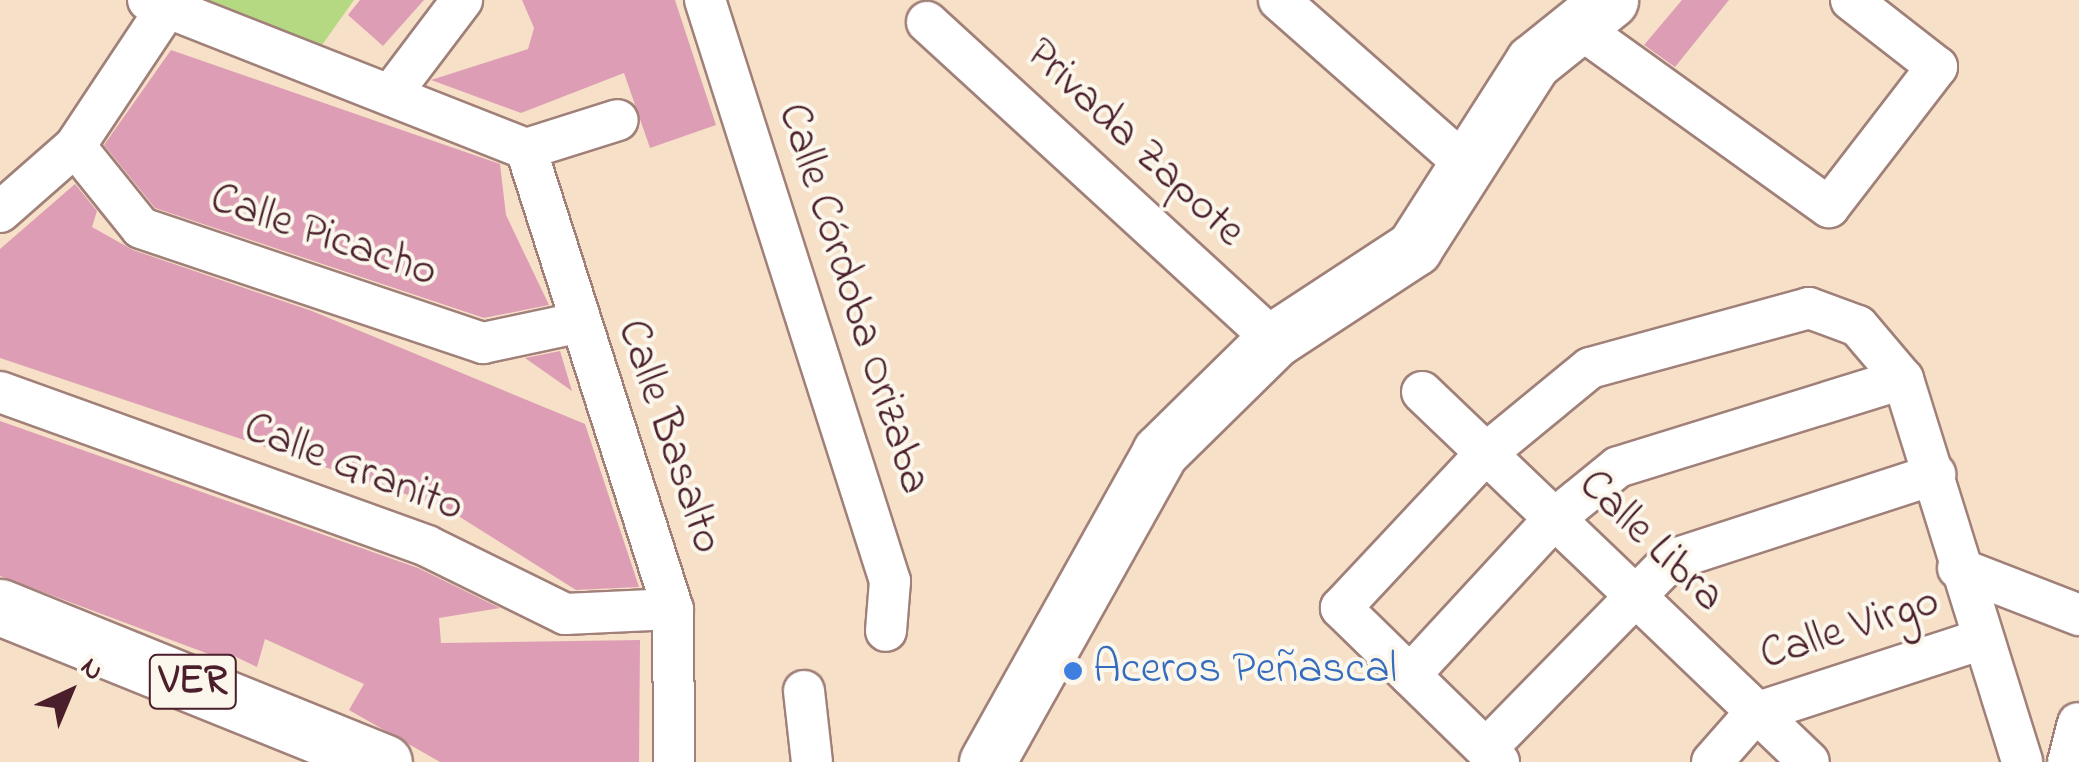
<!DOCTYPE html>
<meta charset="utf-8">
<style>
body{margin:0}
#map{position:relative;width:2079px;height:762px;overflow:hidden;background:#f6e0c7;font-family:"Indie Flower",sans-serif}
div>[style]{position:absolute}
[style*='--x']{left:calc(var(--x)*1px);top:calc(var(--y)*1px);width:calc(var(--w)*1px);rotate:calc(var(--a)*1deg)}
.green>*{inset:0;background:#b4d982}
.building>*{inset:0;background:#dd9eb5}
.roads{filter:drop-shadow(2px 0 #a08079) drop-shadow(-2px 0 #a08079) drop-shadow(0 2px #a08079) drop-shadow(0 -2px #a08079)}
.minor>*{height:40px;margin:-20px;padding:0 20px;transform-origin:20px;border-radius:20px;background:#fff}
.secondary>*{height:55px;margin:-27.5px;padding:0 27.5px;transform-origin:27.5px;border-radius:27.5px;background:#fff}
.primary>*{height:55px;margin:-27.5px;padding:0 27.5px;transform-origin:27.5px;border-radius:27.5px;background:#fff}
.dots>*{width:28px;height:28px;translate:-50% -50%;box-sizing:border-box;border:5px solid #fbf7ec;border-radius:50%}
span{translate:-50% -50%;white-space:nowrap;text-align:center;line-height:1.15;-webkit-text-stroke:8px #fbf7ec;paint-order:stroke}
.shield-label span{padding:2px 8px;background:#fbf7ec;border:2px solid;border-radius:8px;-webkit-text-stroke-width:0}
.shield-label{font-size:42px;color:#4a1f2b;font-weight:700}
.street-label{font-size:45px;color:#4a1f2b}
.shop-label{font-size:45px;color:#366cbe}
.left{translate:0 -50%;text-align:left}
.north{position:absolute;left:20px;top:642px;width:100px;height:100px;-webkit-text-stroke:8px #fbf7ec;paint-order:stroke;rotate:44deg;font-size:28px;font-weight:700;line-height:40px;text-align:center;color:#4a1f2b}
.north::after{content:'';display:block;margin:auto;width:35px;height:45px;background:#4a1f2b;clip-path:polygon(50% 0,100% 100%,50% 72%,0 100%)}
</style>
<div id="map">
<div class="green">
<i style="clip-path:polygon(208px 0,354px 0,322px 45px)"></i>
</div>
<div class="building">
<i style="clip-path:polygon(360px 0,424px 0,383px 46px,348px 15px)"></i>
<i style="clip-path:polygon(522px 0,675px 0,716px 125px,650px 148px,624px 73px,521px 113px,431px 80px,528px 49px,534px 28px)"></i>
<i style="clip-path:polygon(1682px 0,1729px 0,1675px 67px,1644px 45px)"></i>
<i style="clip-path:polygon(171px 50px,500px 164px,506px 215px,549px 305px,484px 318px,155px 208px,104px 145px)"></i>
<i style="clip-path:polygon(75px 184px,97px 211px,92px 227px,133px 250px,312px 311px,585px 424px,639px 587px,576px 590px,444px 507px,0 358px,0 249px)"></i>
<i style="clip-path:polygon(560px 351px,572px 391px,525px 358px)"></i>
<i style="clip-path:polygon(0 421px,418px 568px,500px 608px,439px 618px,441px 643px,640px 640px,639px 762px,440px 762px,349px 710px,364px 684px,265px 639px,257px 667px,232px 655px,230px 662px,0 576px)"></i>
</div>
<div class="roads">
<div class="minor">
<i style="--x:148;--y:0;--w:406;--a:21.5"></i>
<i style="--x:526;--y:149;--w:96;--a:-17.5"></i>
<i style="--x:705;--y:0;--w:610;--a:72.34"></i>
<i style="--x:890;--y:581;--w:50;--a:94.6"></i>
<i style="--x:1279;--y:0;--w:245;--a:41.4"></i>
<i style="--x:927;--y:22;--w:471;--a:42.5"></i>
<i style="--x:1574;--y:24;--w:314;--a:35.7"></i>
<i style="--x:1829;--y:207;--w:177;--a:-52.4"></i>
<i style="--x:1937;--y:67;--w:109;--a:-142.1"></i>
<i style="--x:391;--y:94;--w:118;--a:-52.9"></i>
<i style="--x:75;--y:146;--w:105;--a:51.2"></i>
<i style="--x:141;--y:228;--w:361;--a:18.6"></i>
<i style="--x:483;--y:343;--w:96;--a:-12"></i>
<i style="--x:526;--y:149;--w:483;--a:72.3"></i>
<i style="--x:673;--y:609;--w:153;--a:89.6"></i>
<i style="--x:0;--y:212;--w:100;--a:-41.3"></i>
<i style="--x:75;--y:146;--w:161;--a:-56.4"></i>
<i style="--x:0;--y:392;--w:454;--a:19.8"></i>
<i style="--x:427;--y:546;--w:154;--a:26.2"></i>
<i style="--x:565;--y:614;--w:108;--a:-2.7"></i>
<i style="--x:1422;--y:392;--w:535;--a:43.71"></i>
<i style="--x:1958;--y:568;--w:130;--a:21.2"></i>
<i style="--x:1410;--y:675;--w:212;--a:-47.3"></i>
<i style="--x:1554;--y:519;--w:82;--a:-39.1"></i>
<i style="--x:1618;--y:467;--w:298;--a:-17.2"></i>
<i style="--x:804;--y:691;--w:71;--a:83.6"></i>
<i style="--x:1486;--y:749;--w:264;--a:-45.6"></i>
<i style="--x:1671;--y:560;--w:278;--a:-18"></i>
<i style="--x:1499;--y:762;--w:221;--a:-135.7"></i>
<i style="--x:1341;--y:608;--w:209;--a:-46.9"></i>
<i style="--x:1484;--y:455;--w:137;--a:-39.4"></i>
<i style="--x:1590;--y:368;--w:227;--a:-15.3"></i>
<i style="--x:1809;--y:308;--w:52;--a:20.2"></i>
<i style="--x:1858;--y:326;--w:70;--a:49.7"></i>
<i style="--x:1903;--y:379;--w:401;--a:72.7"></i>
<i style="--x:1712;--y:762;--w:65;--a:-48.7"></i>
<i style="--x:1755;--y:713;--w:237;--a:-18"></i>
<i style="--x:2068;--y:762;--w:40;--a:-75.6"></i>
</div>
<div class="secondary">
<i style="--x:987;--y:762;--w:355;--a:-60.8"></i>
<i style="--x:1160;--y:452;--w:160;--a:-44.5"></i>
<i style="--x:1274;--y:340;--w:168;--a:-33.3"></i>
<i style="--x:1414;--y:248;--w:221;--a:-57.4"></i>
<i style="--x:1533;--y:62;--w:99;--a:-38.8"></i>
</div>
<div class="primary">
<i style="--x:0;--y:607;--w:414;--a:22"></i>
</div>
</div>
<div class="dots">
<i style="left:1073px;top:671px;background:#3f7fe0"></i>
</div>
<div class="shield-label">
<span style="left:193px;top:682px">VER</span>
</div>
<div class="street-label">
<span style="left:1134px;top:144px;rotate:43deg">Privada Zapote</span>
<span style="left:323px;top:237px;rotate:19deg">Calle Picacho</span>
<span style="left:852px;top:299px;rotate:72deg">Calle Córdoba Orizaba</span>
<span style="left:668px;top:437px;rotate:71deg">Calle Basalto</span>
<span style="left:353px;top:469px;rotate:21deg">Calle Granito</span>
<span style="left:1650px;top:542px;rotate:44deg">Calle Libra</span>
<span style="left:1850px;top:630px;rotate:-18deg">Calle Virgo</span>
</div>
<div class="shop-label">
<span class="left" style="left:1093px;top:671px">Aceros Peñascal</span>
</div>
<div class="north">N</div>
</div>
